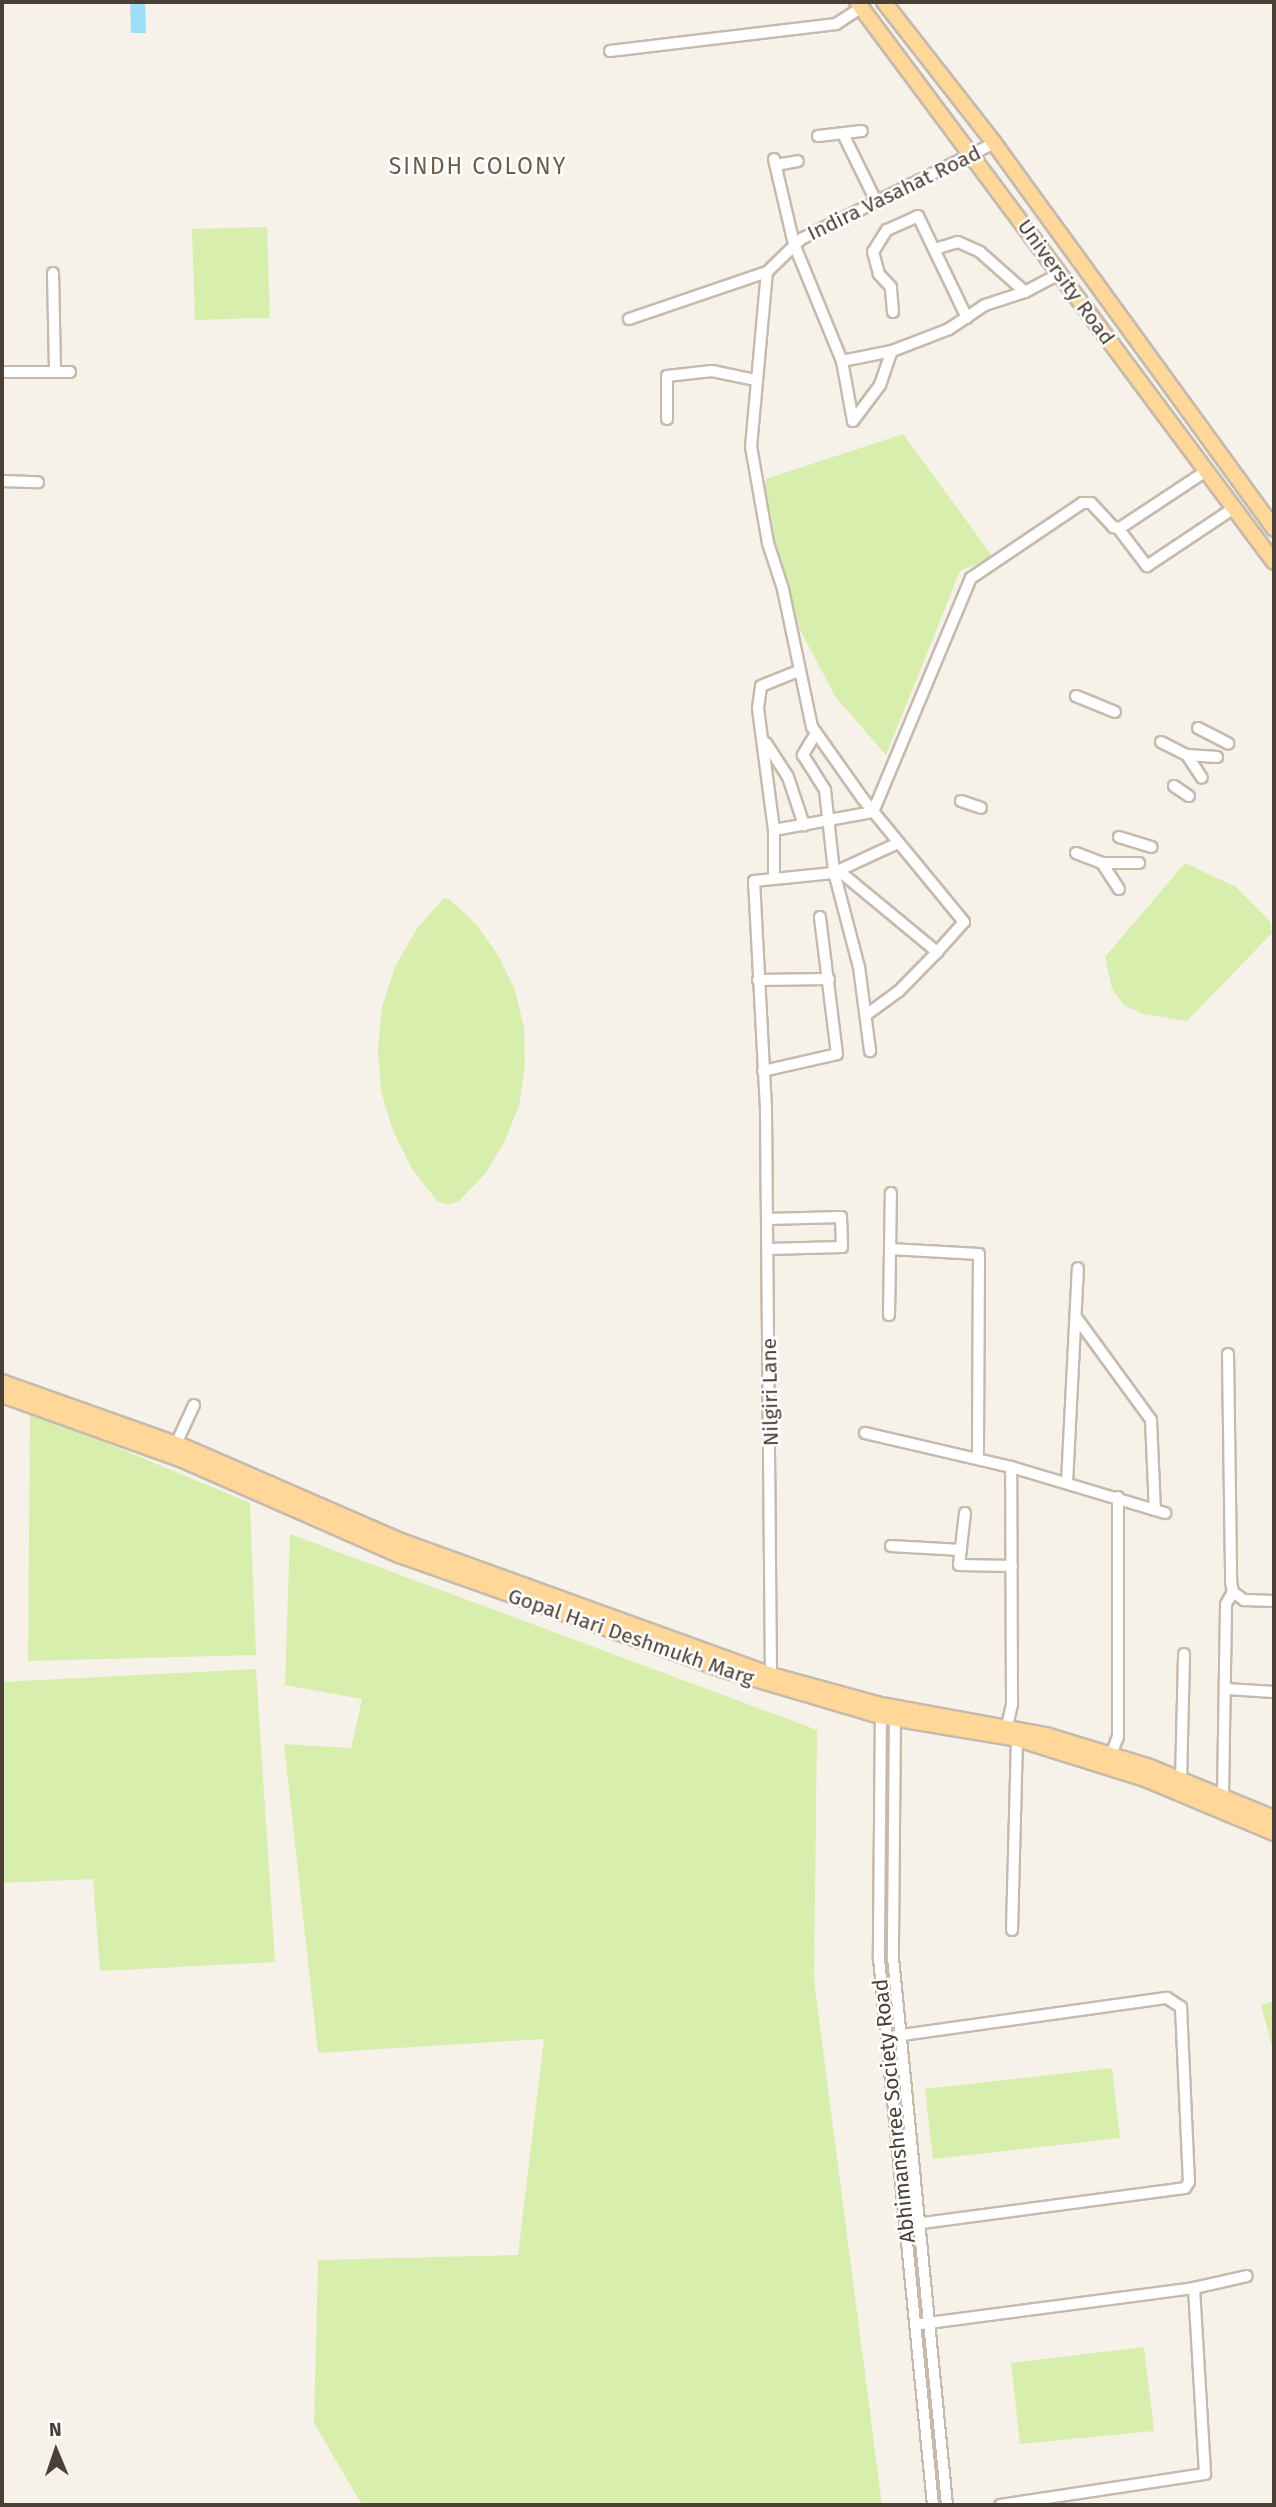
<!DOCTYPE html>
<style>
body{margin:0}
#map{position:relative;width:1276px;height:2507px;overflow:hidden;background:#f6f1e9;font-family:"Fira Sans",sans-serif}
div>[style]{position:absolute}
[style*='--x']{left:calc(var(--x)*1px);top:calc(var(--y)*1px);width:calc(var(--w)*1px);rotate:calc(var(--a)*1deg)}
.green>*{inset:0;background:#d8eead}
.water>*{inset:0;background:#9fdef8}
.roads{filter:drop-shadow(2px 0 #c6baad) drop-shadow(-2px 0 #c6baad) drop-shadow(0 2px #c6baad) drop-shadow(0 -2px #c6baad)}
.minor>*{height:10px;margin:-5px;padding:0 5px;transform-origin:5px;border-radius:5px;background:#fff}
.major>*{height:14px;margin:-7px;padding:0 7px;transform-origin:7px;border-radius:7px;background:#ffd799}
span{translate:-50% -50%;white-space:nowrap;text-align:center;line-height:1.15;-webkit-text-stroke:5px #fff;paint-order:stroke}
.street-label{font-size:21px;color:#4b4036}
.neighbourhood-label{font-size:23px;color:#6f5d4c;letter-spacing:2px}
.frame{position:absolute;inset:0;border:4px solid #4b4036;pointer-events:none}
.north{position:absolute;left:21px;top:2416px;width:70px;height:70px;-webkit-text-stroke:5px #fff;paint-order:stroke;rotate:358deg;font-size:19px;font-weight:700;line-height:28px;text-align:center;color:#4b4036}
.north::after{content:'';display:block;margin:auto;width:24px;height:32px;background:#4b4036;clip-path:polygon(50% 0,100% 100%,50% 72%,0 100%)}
</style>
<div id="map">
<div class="green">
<i style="clip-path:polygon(267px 227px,270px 318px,195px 320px,192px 229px)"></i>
<i style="clip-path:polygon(903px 434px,993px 557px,960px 571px,886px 755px,835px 696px,797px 624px,763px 511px,766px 479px)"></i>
<i style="clip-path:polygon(1185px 863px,1236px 887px,1269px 920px,1272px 933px,1187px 1021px,1143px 1014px,1124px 1005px,1112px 989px,1105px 957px)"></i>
<i style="clip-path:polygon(443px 899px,449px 899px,475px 923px,498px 955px,515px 990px,524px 1028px,525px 1066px,519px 1105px,505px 1141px,485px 1174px,458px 1202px,448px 1204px,438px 1202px,412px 1169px,393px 1131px,381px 1091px,378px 1049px,382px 1007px,395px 967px,416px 930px)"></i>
<i style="clip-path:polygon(30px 1411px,250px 1503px,256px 1655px,28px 1661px)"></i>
<i style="clip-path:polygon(290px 1534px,817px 1730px,814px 1980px,882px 2505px,362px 2505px,314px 2423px,318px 2260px,518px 2255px,544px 2039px,318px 2053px,284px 1744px,351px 1748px,362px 1699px,285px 1685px)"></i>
<i style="clip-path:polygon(256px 1669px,275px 1962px,100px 1971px,93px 1879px,2px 1883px,2px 1682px)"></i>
<i style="clip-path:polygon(1274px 2001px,1274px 2054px,1261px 2005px)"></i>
<i style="clip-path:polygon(1112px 2068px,1120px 2138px,933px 2159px,925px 2089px)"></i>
<i style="clip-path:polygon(1144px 2347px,1154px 2431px,1020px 2444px,1011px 2363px)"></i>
</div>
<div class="water">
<i style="clip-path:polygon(130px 2px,145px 2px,146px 33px,131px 33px)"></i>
</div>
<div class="roads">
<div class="minor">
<i style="--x:610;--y:51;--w:228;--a:-6.8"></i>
<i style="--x:836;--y:24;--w:31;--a:-33"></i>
<i style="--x:843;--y:134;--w:75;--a:63.8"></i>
<i style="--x:818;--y:136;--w:44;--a:-6.5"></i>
<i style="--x:774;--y:159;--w:87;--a:76.8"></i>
<i style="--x:794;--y:244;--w:126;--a:67.7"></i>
<i style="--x:842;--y:361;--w:51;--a:-11.3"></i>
<i style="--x:892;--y:351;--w:61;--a:-21.1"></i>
<i style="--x:949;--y:329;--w:43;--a:-33.7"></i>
<i style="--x:985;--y:305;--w:42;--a:-18"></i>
<i style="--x:1025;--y:292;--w:40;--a:-28"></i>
<i style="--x:776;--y:165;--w:22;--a:-10"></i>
<i style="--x:935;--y:249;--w:24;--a:-17"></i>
<i style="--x:958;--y:242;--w:24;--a:24"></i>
<i style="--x:980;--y:252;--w:60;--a:41.6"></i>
<i style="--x:53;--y:273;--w:99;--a:88.8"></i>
<i style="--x:893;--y:312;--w:25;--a:-95"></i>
<i style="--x:891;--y:287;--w:18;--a:-133"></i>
<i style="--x:879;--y:274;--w:23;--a:-105"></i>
<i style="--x:873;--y:252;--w:26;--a:-58"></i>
<i style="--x:887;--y:230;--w:34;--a:-24"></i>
<i style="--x:918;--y:216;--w:113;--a:64.3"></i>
<i style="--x:629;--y:319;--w:146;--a:-18.8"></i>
<i style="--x:842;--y:361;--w:61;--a:79.6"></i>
<i style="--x:853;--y:421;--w:45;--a:-53.1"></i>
<i style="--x:880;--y:385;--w:36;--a:-71"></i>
<i style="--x:2;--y:372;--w:68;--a:0"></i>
<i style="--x:667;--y:419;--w:43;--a:-90"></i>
<i style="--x:667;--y:376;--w:45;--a:-6.3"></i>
<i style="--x:712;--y:371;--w:45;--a:11.6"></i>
<i style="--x:2;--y:481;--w:36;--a:2"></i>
<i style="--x:1118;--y:528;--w:48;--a:52.7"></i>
<i style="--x:1147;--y:566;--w:105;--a:-33.7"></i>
<i style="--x:1076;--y:696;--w:42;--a:22.3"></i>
<i style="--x:1198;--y:728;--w:34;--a:27"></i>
<i style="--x:816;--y:733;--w:26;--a:121"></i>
<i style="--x:803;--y:755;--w:41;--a:57.8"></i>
<i style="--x:825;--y:790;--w:82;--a:83.7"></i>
<i style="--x:834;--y:872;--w:98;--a:75.3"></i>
<i style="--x:859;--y:967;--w:85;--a:82.5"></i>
<i style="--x:1161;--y:742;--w:29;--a:27"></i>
<i style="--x:1187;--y:755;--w:27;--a:57"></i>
<i style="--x:766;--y:743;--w:40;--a:57.1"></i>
<i style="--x:788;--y:777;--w:51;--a:71.6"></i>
<i style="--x:1187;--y:755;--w:30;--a:4"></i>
<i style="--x:1174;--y:786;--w:18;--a:34"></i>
<i style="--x:961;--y:801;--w:21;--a:19"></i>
<i style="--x:774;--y:830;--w:123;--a:-97.5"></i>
<i style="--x:758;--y:708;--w:22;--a:-82"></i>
<i style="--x:761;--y:686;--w:40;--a:-22"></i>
<i style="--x:1119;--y:837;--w:34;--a:17"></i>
<i style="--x:898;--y:843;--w:72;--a:155.2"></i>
<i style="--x:833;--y:873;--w:59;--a:174.2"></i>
<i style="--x:774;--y:879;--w:49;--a:-90"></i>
<i style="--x:774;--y:830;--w:101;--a:-10.3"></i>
<i style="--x:873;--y:812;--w:254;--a:-67.3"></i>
<i style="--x:971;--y:578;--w:134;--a:-34"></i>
<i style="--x:1082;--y:503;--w:9;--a:0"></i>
<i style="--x:1091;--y:503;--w:33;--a:47"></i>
<i style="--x:1113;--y:527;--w:7;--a:8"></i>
<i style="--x:1120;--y:528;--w:103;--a:-33.5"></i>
<i style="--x:1076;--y:853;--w:28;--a:21"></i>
<i style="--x:1102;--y:863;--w:31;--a:57"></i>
<i style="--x:1102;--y:863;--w:37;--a:0"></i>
<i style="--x:838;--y:870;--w:129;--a:39.6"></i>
<i style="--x:937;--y:952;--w:40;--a:-48"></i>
<i style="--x:964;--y:922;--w:159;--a:-129.4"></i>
<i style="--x:863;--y:799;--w:88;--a:-125.3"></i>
<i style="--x:812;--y:727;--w:141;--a:-101.9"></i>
<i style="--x:783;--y:589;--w:48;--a:-108.1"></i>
<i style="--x:768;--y:543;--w:97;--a:-100"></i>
<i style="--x:751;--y:447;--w:176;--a:-84.8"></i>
<i style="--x:767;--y:272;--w:47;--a:-44.1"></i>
<i style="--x:801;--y:239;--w:216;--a:-26.4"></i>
<i style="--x:758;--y:980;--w:71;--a:-0.8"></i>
<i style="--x:866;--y:1015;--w:39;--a:-36"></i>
<i style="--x:898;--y:992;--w:56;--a:-45.7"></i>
<i style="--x:763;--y:1071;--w:76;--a:-12.9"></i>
<i style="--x:837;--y:1054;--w:138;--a:-97.1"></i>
<i style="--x:768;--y:1219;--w:73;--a:-1.6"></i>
<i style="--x:841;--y:1217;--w:30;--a:88"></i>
<i style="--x:842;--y:1247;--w:74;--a:178.5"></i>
<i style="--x:890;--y:1249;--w:89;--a:3.2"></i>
<i style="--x:979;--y:1254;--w:204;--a:90.3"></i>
<i style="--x:889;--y:1315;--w:122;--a:-89.1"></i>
<i style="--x:1076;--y:1317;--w:127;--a:53.9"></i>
<i style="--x:1151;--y:1420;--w:90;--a:87.5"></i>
<i style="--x:1228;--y:1354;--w:228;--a:89.2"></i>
<i style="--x:1231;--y:1582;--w:10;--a:79"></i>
<i style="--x:1233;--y:1592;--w:14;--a:36"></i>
<i style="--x:1244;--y:1600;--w:30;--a:2"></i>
<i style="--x:865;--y:1433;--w:150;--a:13.1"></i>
<i style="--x:1011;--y:1467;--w:161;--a:16.6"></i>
<i style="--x:176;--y:1444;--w:43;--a:-65.2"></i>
<i style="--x:1067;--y:1483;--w:215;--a:-87.1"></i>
<i style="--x:965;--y:1513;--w:52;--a:96.6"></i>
<i style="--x:959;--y:1565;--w:53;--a:1.1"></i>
<i style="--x:891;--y:1546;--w:70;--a:3.3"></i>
<i style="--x:771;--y:1675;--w:566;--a:-90.51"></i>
<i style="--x:766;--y:1109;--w:228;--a:-93"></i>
<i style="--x:754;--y:881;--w:20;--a:-6"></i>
<i style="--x:1226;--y:1689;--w:48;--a:3.6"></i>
<i style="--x:881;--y:1709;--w:250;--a:90.5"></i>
<i style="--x:879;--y:1959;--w:549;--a:84.35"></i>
<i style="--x:895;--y:1713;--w:245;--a:90.5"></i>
<i style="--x:893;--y:1958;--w:550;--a:84.36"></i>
<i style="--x:1007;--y:1726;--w:23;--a:-77"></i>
<i style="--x:1012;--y:1704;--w:237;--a:-90.2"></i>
<i style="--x:1109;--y:1760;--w:25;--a:-69"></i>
<i style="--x:1118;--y:1737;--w:240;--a:-90"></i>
<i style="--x:1181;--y:1780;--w:126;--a:-88.6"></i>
<i style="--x:1223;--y:1797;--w:193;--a:-89.1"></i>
<i style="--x:1226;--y:1604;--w:14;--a:-60"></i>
<i style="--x:1012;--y:1930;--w:191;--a:-88.5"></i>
<i style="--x:895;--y:2036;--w:275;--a:-8"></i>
<i style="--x:1167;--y:1998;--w:17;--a:33"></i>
<i style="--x:1181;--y:2007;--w:175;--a:87.4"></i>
<i style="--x:1189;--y:2182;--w:7;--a:124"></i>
<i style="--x:1185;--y:2188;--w:272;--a:172.4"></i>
<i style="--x:1194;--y:2288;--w:54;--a:-12.8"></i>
<i style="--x:921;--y:2324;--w:275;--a:-7.5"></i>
<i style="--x:1194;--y:2288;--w:186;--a:86.6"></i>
<i style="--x:1205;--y:2474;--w:207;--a:171.4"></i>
</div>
<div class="major">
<i style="--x:857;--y:2;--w:698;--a:53.33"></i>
<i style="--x:884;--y:2;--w:179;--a:52"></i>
<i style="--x:994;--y:143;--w:477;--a:54"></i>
<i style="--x:2;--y:1382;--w:194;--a:19.6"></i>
<i style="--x:185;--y:1447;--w:239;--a:23.5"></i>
<i style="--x:404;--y:1542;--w:390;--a:19.9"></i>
<i style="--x:771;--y:1675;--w:114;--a:15.3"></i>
<i style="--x:881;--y:1705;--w:168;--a:10.3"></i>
<i style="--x:1046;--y:1735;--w:109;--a:17.1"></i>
<i style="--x:1150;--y:1767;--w:134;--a:22.4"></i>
<i style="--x:2;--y:1395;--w:189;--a:19.8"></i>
<i style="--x:180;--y:1459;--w:239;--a:23.7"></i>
<i style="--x:399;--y:1555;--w:342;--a:19.5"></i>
<i style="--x:721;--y:1669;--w:166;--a:16.5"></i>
<i style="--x:880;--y:1716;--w:139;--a:9.5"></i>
<i style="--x:1017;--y:1739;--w:134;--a:17.4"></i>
<i style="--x:1145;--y:1779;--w:140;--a:22.7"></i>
</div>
</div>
<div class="street-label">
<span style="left:894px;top:193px;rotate:-26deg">Indira Vasahat Road</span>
<span style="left:1066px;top:282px;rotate:54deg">University Road</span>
<span style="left:770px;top:1392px;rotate:-91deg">Nilgiri Lane</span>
<span style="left:631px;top:1637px;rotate:19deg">Gopal Hari Deshmukh Marg</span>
<span style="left:894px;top:2111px;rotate:-96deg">Abhimanshree Society Road</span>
</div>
<div class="neighbourhood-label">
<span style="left:478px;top:166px">SINDH COLONY</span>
</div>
<div class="frame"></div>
<div class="north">N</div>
</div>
